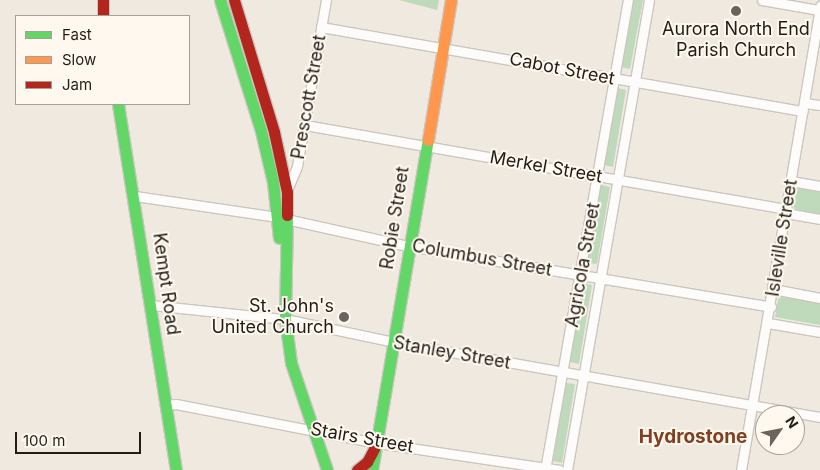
<!DOCTYPE html>
<style>
body{margin:0}
#map{position:relative;width:820px;height:470px;overflow:hidden;background:#efe9e0;font-family:Inter,sans-serif}
div>[style]{position:absolute}
[style*='--x']{left:calc(var(--x)*1px);top:calc(var(--y)*1px);width:calc(var(--w)*1px);rotate:calc(var(--a)*1deg)}
.green>*{inset:0;background:#bfdabb}
.roads{filter:drop-shadow(1px 0 #cbc6bf) drop-shadow(-1px 0 #cbc6bf) drop-shadow(0 1px #cbc6bf) drop-shadow(0 -1px #cbc6bf)}
.street>*{height:9px;margin:-4.5px;padding:0 4.5px;transform-origin:4.5px;border-radius:4.5px;background:#fdfcfa}
.fast>*{height:11px;margin:-5.5px;padding:0 5.5px;transform-origin:5.5px;border-radius:5.5px;background:#63d668}
.slow>*{height:11px;margin:-5.5px;padding:0 5.5px;transform-origin:5.5px;border-radius:5.5px;background:#ff974d}
.jam>*{height:11px;margin:-5.5px;padding:0 5.5px;transform-origin:5.5px;border-radius:5.5px;background:#b3261e}
.dots>*{width:14px;height:14px;translate:-50% -50%;box-sizing:border-box;border:2px solid #fff8ef;border-radius:50%}
span{translate:-50% -50%;white-space:nowrap;text-align:center;line-height:1.15;-webkit-text-stroke:4px #fff8ef;paint-order:stroke}
.poi-label{font-size:18px;color:#211d18}
.right{translate:-100% -50%;text-align:right}
.street-label{font-size:18px;color:#211d18}
.neighbourhood-label{font-size:19px;color:#824023;font-weight:700}
.legend{position:absolute;left:15px;top:15px;width:175px;height:90px;box-sizing:border-box;background:#fff8ef;border:1px solid #a6a099;margin:0;padding:6px 9px;list-style:none;font-size:15px;color:#211d18}
.legend li{display:flex;align-items:center;gap:10px;height:25px}
.legend b{width:25px;border:1px solid #a6a099}
.north{position:absolute;left:755px;top:405px;width:50px;height:50px;box-sizing:border-box;background:#fff8ef;border:1px solid #a6a099;border-radius:50%;rotate:57deg;font-size:14px;font-weight:700;line-height:20px;text-align:center;color:#211d18}
.north::after{content:'';display:block;margin:auto;width:18px;height:22px;background:#69645e;clip-path:polygon(50% 0,100% 100%,50% 72%,0 100%)}
.scale{position:absolute;left:15px;top:432px;width:126px;height:22px;box-sizing:border-box;border:2px solid #211d18;border-top:0;padding-left:6px;font-size:15px;line-height:18px;white-space:nowrap;color:#211d18;-webkit-text-stroke:4px #fff8ef;paint-order:stroke}
</style>
<div id="map">
<div class="green">
<i style="clip-path:polygon(399px 0,439px 0,437px 10px)"></i>
<i style="clip-path:polygon(633px 0,643px 0,630px 69px,621px 67px)"></i>
<i style="clip-path:polygon(617px 88px,626px 90px,613px 167px,604px 165px)"></i>
<i style="clip-path:polygon(601px 185px,610px 187px,597px 264px,587px 263px)"></i>
<i style="clip-path:polygon(797px 187px,820px 191px,820px 214px,793px 210px)"></i>
<i style="clip-path:polygon(583px 283px,592px 285px,579px 364px,570px 362px)"></i>
<i style="clip-path:polygon(779px 295px,820px 303px,820px 325px,775px 317px)"></i>
<i style="clip-path:polygon(566px 383px,575px 384px,562px 463px,553px 461px)"></i>
</div>
<div class="roads">
<div class="street">
<i style="--x:762;--y:0;--w:58;--a:10"></i>
<i style="--x:321;--y:27;--w:489;--a:9.9"></i>
<i style="--x:805;--y:103;--w:15;--a:8"></i>
<i style="--x:305;--y:125;--w:489;--a:9.9"></i>
<i style="--x:791;--y:181;--w:29;--a:10"></i>
<i style="--x:287;--y:190;--w:26;--a:-67"></i>
<i style="--x:297;--y:166;--w:169;--a:-80.1"></i>
<i style="--x:135;--y:196;--w:144;--a:8.4"></i>
<i style="--x:277;--y:217;--w:134;--a:12.5"></i>
<i style="--x:408;--y:246;--w:368;--a:9.5"></i>
<i style="--x:786;--y:213;--w:35;--a:10"></i>
<i style="--x:773;--y:289;--w:48;--a:10.8"></i>
<i style="--x:151;--y:305;--w:135;--a:6"></i>
<i style="--x:285;--y:319;--w:111;--a:11.9"></i>
<i style="--x:394;--y:342;--w:433;--a:10"></i>
<i style="--x:768;--y:323;--w:53;--a:9.8"></i>
<i style="--x:165;--y:405;--w:11;--a:-5"></i>
<i style="--x:176;--y:404;--w:205;--a:11"></i>
<i style="--x:377;--y:443;--w:184;--a:8.4"></i>
<i style="--x:545;--y:470;--w:477;--a:-80"></i>
<i style="--x:567;--y:470;--w:477;--a:-80.1"></i>
<i style="--x:741;--y:470;--w:471;--a:-80.3"></i>
</div>
<div class="fast">
<i style="--x:220;--y:0;--w:137;--a:72.6"></i>
<i style="--x:261;--y:131;--w:52;--a:76.8"></i>
<i style="--x:273;--y:182;--w:56;--a:83.9"></i>
<i style="--x:118;--y:104;--w:371;--a:81"></i>
<i style="--x:287;--y:215;--w:104;--a:91.1"></i>
<i style="--x:285;--y:319;--w:44;--a:82.2"></i>
<i style="--x:291;--y:363;--w:113;--a:71.4"></i>
<i style="--x:372;--y:470;--w:335;--a:-80.4"></i>
</div>
<div class="slow">
<i style="--x:428;--y:140;--w:142;--a:-80.7"></i>
</div>
<div class="jam">
<i style="--x:103;--y:0;--w:16;--a:90"></i>
<i style="--x:234;--y:0;--w:138;--a:73.1"></i>
<i style="--x:274;--y:132;--w:61;--a:77.8"></i>
<i style="--x:287;--y:192;--w:23;--a:90"></i>
<i style="--x:357;--y:470;--w:13;--a:-39"></i>
<i style="--x:367;--y:462;--w:15;--a:-62"></i>
</div>
</div>
<div class="dots">
<i style="left:736px;top:11px;background:#69645e"></i>
<i style="left:344px;top:317px;background:#69645e"></i>
</div>
<div class="poi-label">
<span style="left:736px;top:40px">Aurora North End<br>Parish Church</span>
<span class="right" style="left:334px;top:317px">St. John's<br>United Church</span>
</div>
<div class="street-label">
<span style="left:562px;top:69px;rotate:11deg">Cabot Street</span>
<span style="left:309px;top:97px;rotate:-80deg">Prescott Street</span>
<span style="left:546px;top:167px;rotate:10deg">Merkel Street</span>
<span style="left:395px;top:218px;rotate:-81deg">Robie Street</span>
<span style="left:782px;top:238px;rotate:-81deg">Isleville Street</span>
<span style="left:482px;top:258px;rotate:10deg">Columbus Street</span>
<span style="left:583px;top:265px;rotate:-80deg">Agricola Street</span>
<span style="left:166px;top:284px;rotate:82deg">Kempt Road</span>
<span style="left:452px;top:353px;rotate:10deg">Stanley Street</span>
<span style="left:362px;top:438px;rotate:10deg">Stairs Street</span>
</div>
<div class="neighbourhood-label">
<span style="left:693px;top:437px">Hydrostone</span>
</div>
<ul class="legend">
<li><b style="height:6px;background:#63d668"></b>Fast</li>
<li><b style="height:6px;background:#ff974d"></b>Slow</li>
<li><b style="height:6px;background:#b3261e"></b>Jam</li>
</ul>
<div class="north">N</div>
<div class="scale">100 m</div>
</div>
